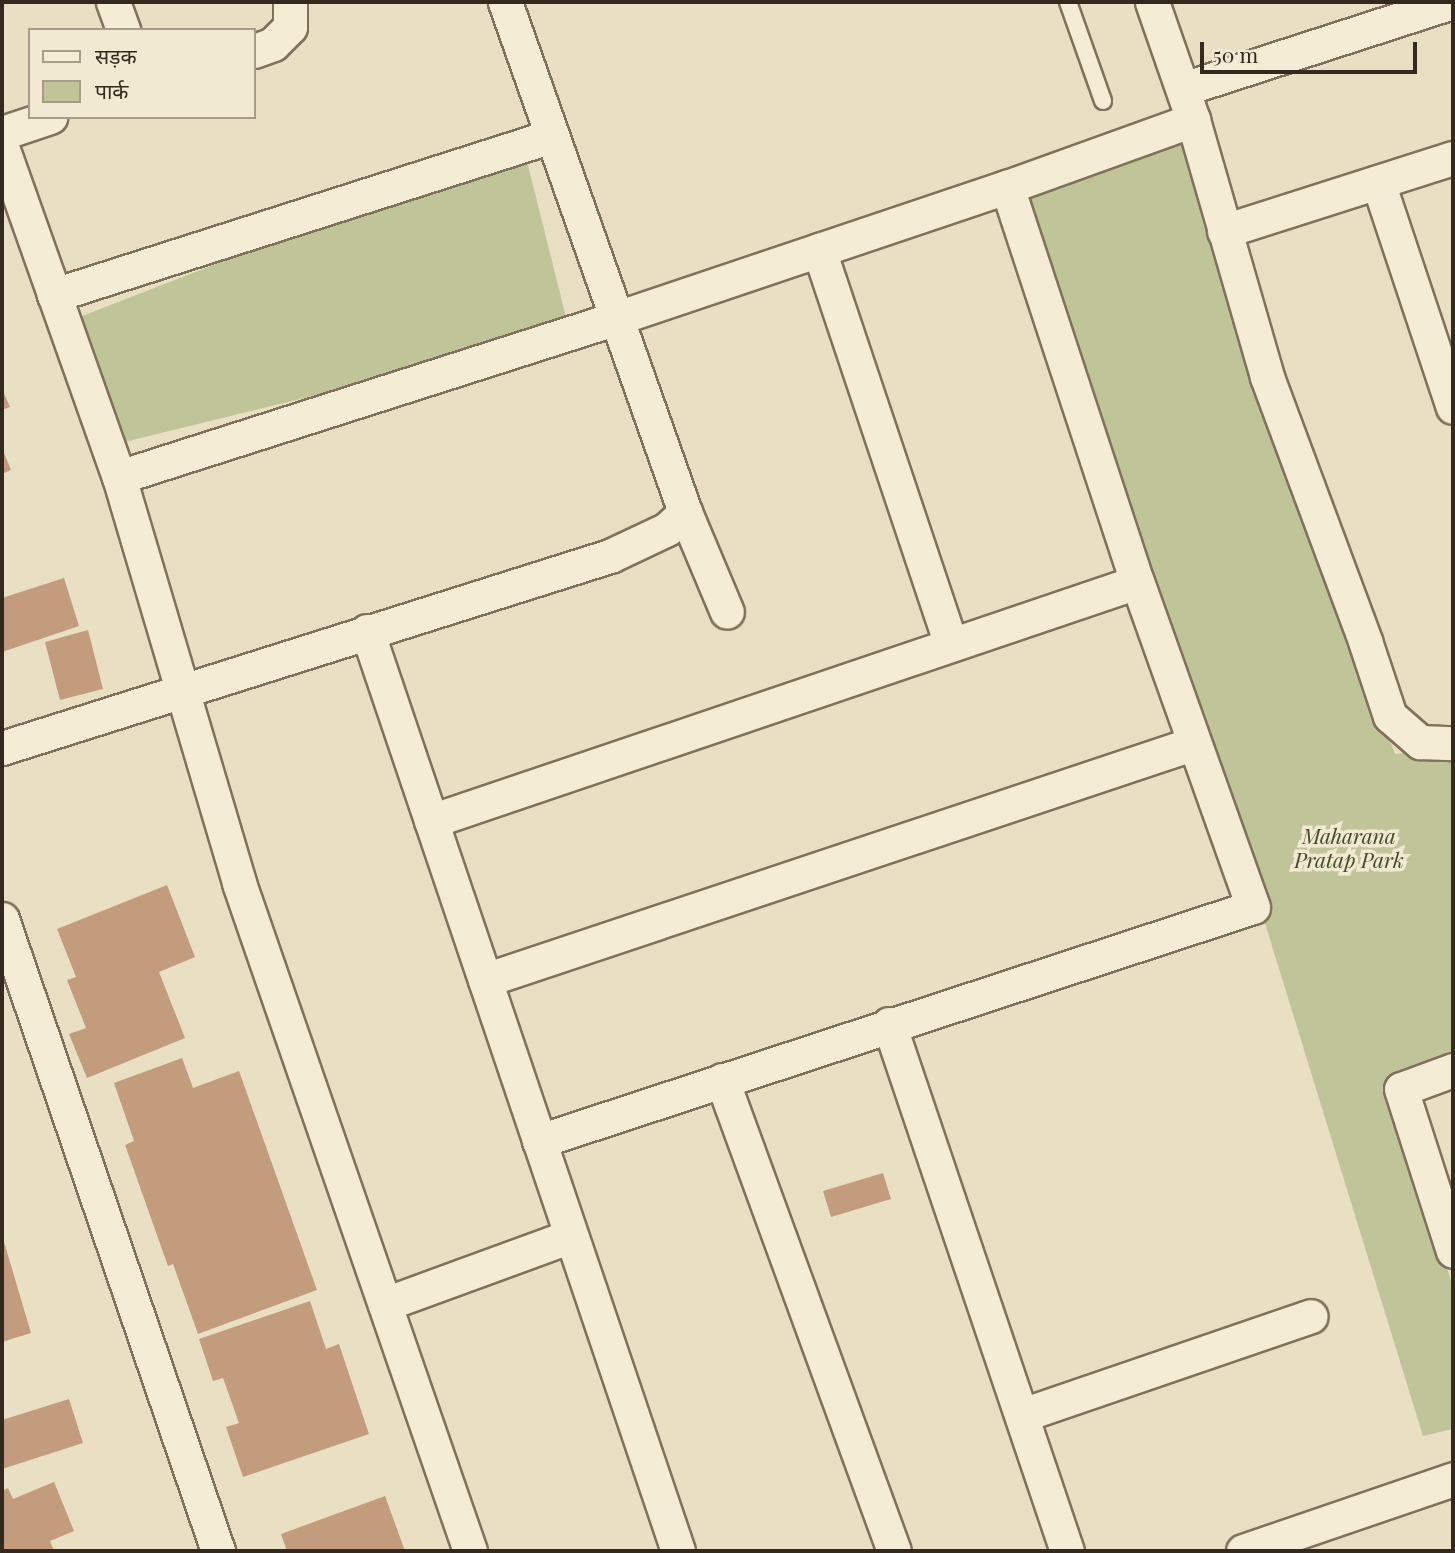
<!DOCTYPE html>
<meta charset="utf-8">
<style>
body{margin:0}
#map{position:relative;width:1455px;height:1553px;overflow:hidden;background:#e9dfc3;font-family:"Playfair Display","Noto Sans Devanagari",serif}
div>[style]{position:absolute}
[style*='--x']{left:calc(var(--x)*1px);top:calc(var(--y)*1px);width:calc(var(--w)*1px);rotate:calc(var(--a)*1deg)}
.green>*{inset:0;background:#bfc599}
.building>*{inset:0;background:#c39c7d}
.roads{filter:drop-shadow(2px 0 #81715c) drop-shadow(-2px 0 #81715c) drop-shadow(0 2px #81715c) drop-shadow(0 -2px #81715c)}
.service>*{height:16px;margin:-8px;padding:0 8px;transform-origin:8px;border-radius:8px;background:#f5ecd6}
.minor>*{height:33px;margin:-16.5px;padding:0 16.5px;transform-origin:16.5px;border-radius:16.5px;background:#f5ecd6}
span{translate:-50% -50%;white-space:nowrap;text-align:center;line-height:1.15;-webkit-text-stroke:7px #f1e9d2;paint-order:stroke}
.park-label{font-size:21px;color:#424d27;font-style:italic}
.frame{position:absolute;inset:0;border:4px solid #33291e;pointer-events:none}
.legend{position:absolute;left:28px;top:28px;width:228px;height:91px;box-sizing:border-box;background:#f1e9d2;border:2px solid #a59c8a;margin:0;padding:9px 12px;list-style:none;font-size:21px;color:#33291e}
.legend li{display:flex;align-items:center;gap:14px;height:35px}
.legend b{width:35px;border:2px solid #a59c8a}
.scale{position:absolute;left:1200px;top:42px;width:217px;height:32px;box-sizing:border-box;border:4px solid #33291e;border-top:0;padding-left:9px;font-size:21px;line-height:24px;white-space:nowrap;color:#33291e;-webkit-text-stroke:5px #f1e9d2;paint-order:stroke}
</style>
<div id="map">
<div class="green">
<i style="clip-path:polygon(1186px 138px,1352px 639px,1395px 754px,1453px 747px,1453px 1067px,1398px 1089px,1453px 1289px,1453px 1429px,1423px 1436px,1260px 907px,1019px 198px)"></i>
<i style="clip-path:polygon(523px 145px,570px 333px,108px 446px,64px 323px)"></i>
</div>
<div class="building">
<i style="clip-path:polygon(2px 389px,10px 407px,2px 410px)"></i>
<i style="clip-path:polygon(2px 448px,11px 470px,2px 474px)"></i>
<i style="clip-path:polygon(64px 578px,79px 626px,2px 652px,2px 598px)"></i>
<i style="clip-path:polygon(88px 630px,103px 689px,60px 700px,45px 642px)"></i>
<i style="clip-path:polygon(167px 885px,195px 957px,159px 972px,185px 1038px,87px 1078px,69px 1034px,86px 1028px,67px 980px,76px 977px,57px 929px)"></i>
<i style="clip-path:polygon(182px 1058px,193px 1088px,239px 1071px,317px 1290px,198px 1334px,173px 1264px,168px 1266px,125px 1145px,134px 1141px,114px 1083px)"></i>
<i style="clip-path:polygon(883px 1173px,891px 1199px,831px 1217px,823px 1191px)"></i>
<i style="clip-path:polygon(2px 1235px,31px 1333px,2px 1342px)"></i>
<i style="clip-path:polygon(310px 1301px,326px 1349px,339px 1344px,369px 1434px,243px 1477px,226px 1427px,239px 1423px,223px 1378px,213px 1381px,199px 1339px)"></i>
<i style="clip-path:polygon(69px 1399px,83px 1443px,2px 1469px,2px 1420px)"></i>
<i style="clip-path:polygon(54px 1482px,74px 1531px,50px 1541px,54px 1551px,2px 1551px,2px 1491px,8px 1488px,13px 1499px)"></i>
<i style="clip-path:polygon(385px 1496px,405px 1551px,287px 1551px,281px 1534px)"></i>
</div>
<div class="roads">
<div class="service">
<i style="--x:1068;--y:2;--w:105;--a:70.5"></i>
</div>
<div class="minor">
<i style="--x:113;--y:2;--w:30;--a:70"></i>
<i style="--x:505;--y:2;--w:541;--a:70.56"></i>
<i style="--x:685;--y:512;--w:108;--a:67.2"></i>
<i style="--x:1152;--y:2;--w:125;--a:70.8"></i>
<i style="--x:1193;--y:120;--w:267;--a:73.9"></i>
<i style="--x:1267;--y:377;--w:282;--a:69.6"></i>
<i style="--x:1365;--y:641;--w:79;--a:71.6"></i>
<i style="--x:1390;--y:716;--w:40;--a:41"></i>
<i style="--x:1420;--y:742;--w:33;--a:2"></i>
<i style="--x:254;--y:51;--w:20;--a:-20"></i>
<i style="--x:273;--y:44;--w:24;--a:-45"></i>
<i style="--x:290;--y:27;--w:25;--a:-90"></i>
<i style="--x:1183;--y:89;--w:284;--a:-17.9"></i>
<i style="--x:2;--y:133;--w:51;--a:-18.4"></i>
<i style="--x:2;--y:147;--w:350;--a:70.5"></i>
<i style="--x:119;--y:477;--w:423;--a:73.5"></i>
<i style="--x:239;--y:883;--w:707;--a:70.92"></i>
<i style="--x:1378;--y:182;--w:237;--a:71.6"></i>
<i style="--x:1224;--y:231;--w:240;--a:-17.7"></i>
<i style="--x:819;--y:250;--w:416;--a:71.5"></i>
<i style="--x:54;--y:295;--w:523;--a:-17.71"></i>
<i style="--x:119;--y:477;--w:523;--a:-17.71"></i>
<i style="--x:617;--y:318;--w:411;--a:-18.6"></i>
<i style="--x:1007;--y:187;--w:198;--a:-19.8"></i>
<i style="--x:367;--y:631;--w:971;--a:71.32"></i>
<i style="--x:2;--y:748;--w:638;--a:-17.53"></i>
<i style="--x:610;--y:556;--w:63;--a:-25.3"></i>
<i style="--x:667;--y:529;--w:25;--a:-43"></i>
<i style="--x:431;--y:821;--w:745;--a:-18.7"></i>
<i style="--x:2;--y:919;--w:668;--a:71.13"></i>
<i style="--x:485;--y:980;--w:745;--a:-18.46"></i>
<i style="--x:889;--y:1024;--w:556;--a:71.34"></i>
<i style="--x:1453;--y:1070;--w:55;--a:159.9"></i>
<i style="--x:1401;--y:1089;--w:170;--a:72.2"></i>
<i style="--x:722;--y:1080;--w:501;--a:69.94"></i>
<i style="--x:539;--y:1141;--w:751;--a:-18.15"></i>
<i style="--x:1253;--y:907;--w:345;--a:-109.6"></i>
<i style="--x:1137;--y:582;--w:416;--a:-108.2"></i>
<i style="--x:385;--y:1304;--w:198;--a:-20.1"></i>
<i style="--x:1022;--y:1415;--w:305;--a:-18.9"></i>
<i style="--x:1243;--y:1551;--w:222;--a:-18.9"></i>
</div>
</div>
<div class="park-label">
<span style="left:1349px;top:847px">Maharana<br>Pratap Park</span>
</div>
<div class="frame"></div>
<ul class="legend">
<li><b style="height:9px;background:#f5ecd6"></b>सड़क</li>
<li><b style="height:19px;background:#bfc599"></b>पार्क</li>
</ul>
<div class="scale">50 m</div>
</div>
